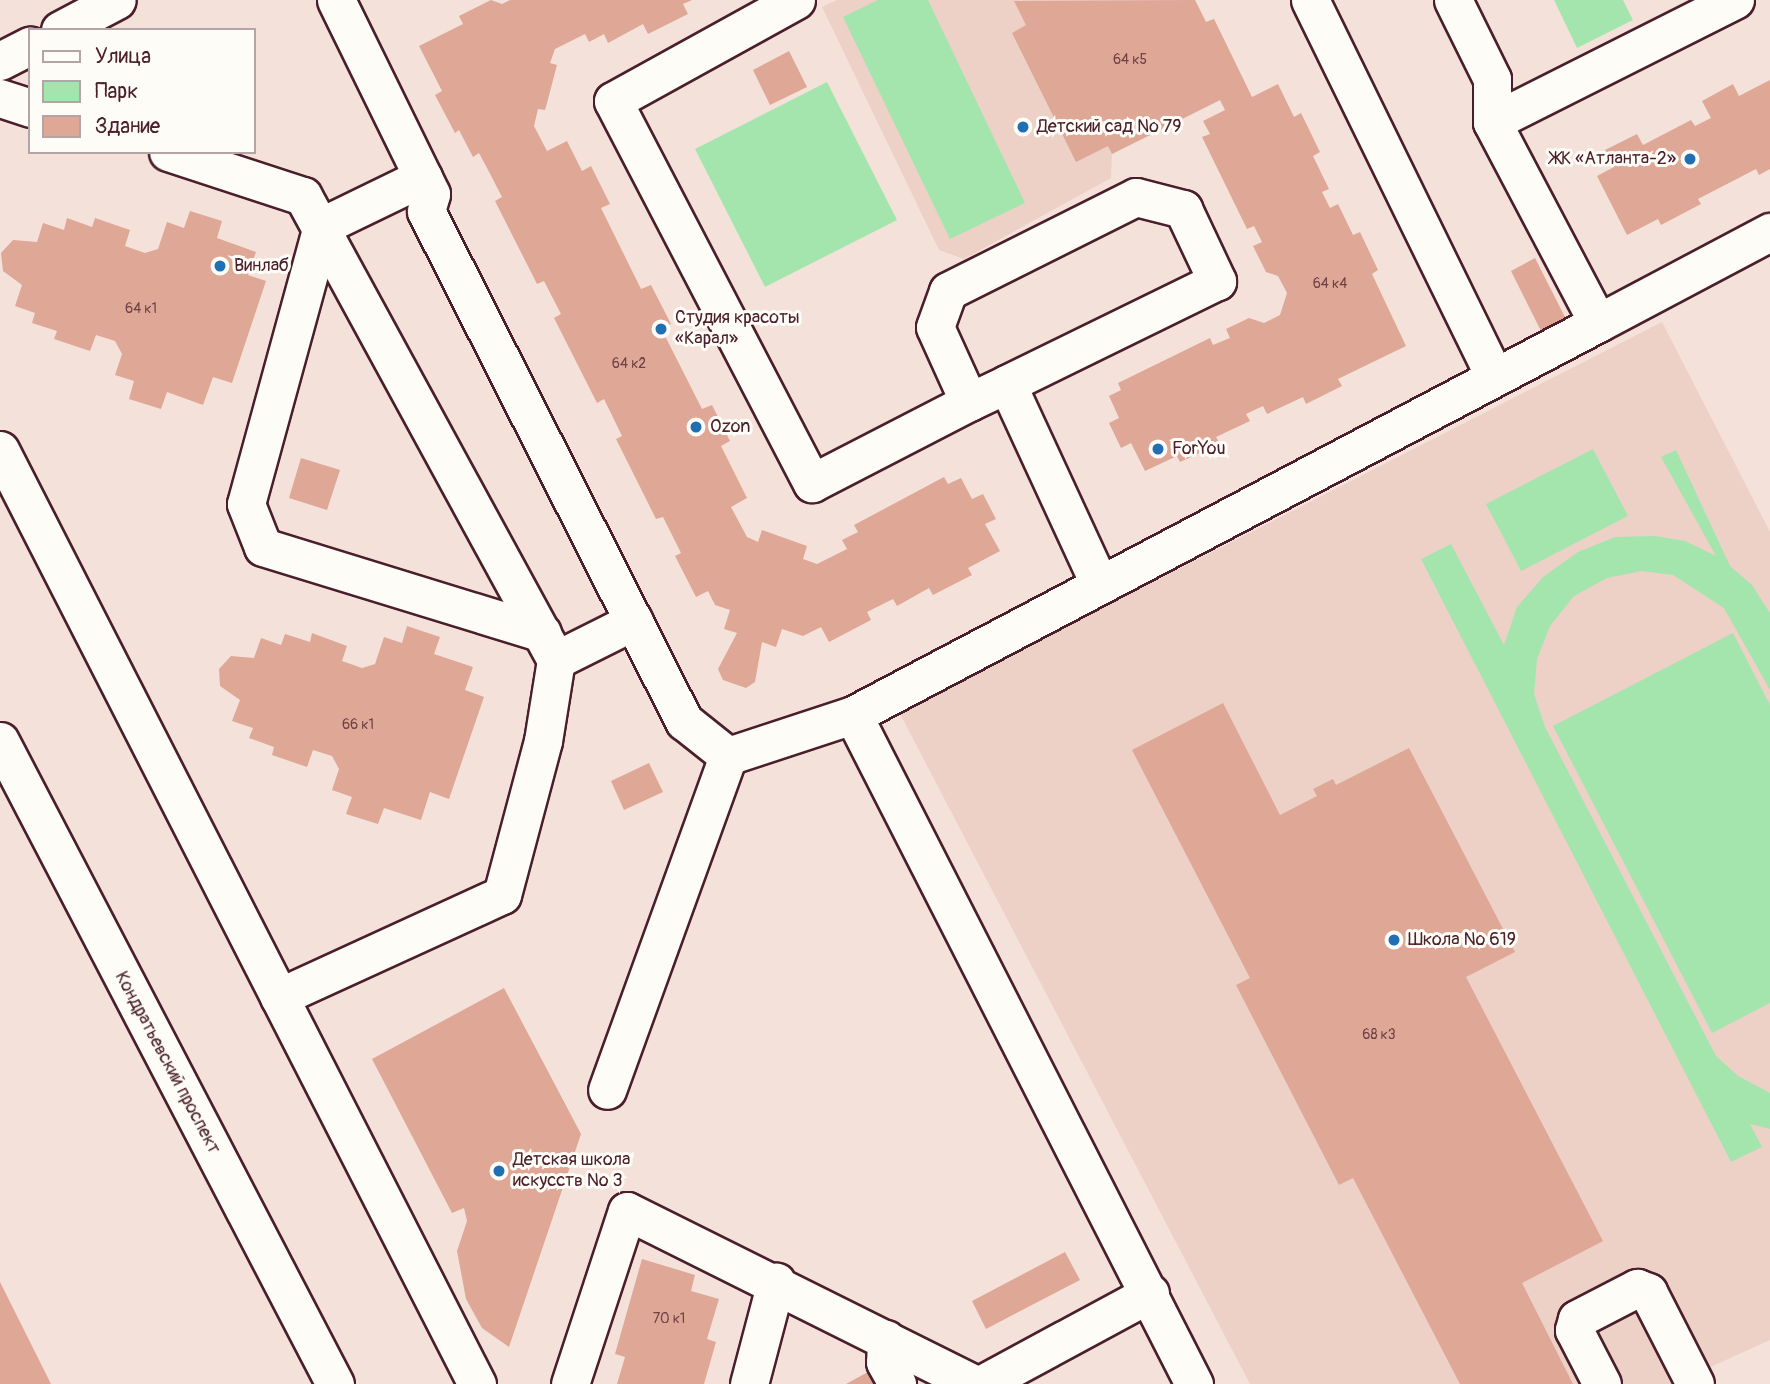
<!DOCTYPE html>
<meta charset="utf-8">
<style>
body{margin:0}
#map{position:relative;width:1770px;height:1384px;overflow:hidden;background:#f4e2da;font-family:Pangolin,sans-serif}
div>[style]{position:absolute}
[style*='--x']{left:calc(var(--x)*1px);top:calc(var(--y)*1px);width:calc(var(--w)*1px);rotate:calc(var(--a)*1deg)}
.built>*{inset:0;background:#edd0c6}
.green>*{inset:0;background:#a4e5ae}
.building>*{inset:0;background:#dea796}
.roads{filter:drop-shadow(2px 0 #4a1f2b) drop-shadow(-2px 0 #4a1f2b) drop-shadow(0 2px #4a1f2b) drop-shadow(0 -2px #4a1f2b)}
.minor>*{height:37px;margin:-18.5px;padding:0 18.5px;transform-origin:18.5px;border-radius:18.5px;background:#fdfcf7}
.dots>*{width:19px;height:19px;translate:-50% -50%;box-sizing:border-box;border:4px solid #fdfcf7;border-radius:50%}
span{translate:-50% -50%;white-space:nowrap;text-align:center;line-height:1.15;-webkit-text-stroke:6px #fdfcf7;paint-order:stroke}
.number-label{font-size:14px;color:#6f4146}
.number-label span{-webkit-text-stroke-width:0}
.poi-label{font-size:18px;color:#4a1f2b}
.left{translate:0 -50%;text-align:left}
.right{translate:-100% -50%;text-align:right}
.street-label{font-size:18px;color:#4a1f2b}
.legend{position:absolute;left:28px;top:28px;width:228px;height:126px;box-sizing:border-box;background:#fdfcf7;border:2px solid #b5a4a5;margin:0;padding:9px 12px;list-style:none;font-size:21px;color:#4a1f2b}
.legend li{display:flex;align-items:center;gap:14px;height:35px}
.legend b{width:35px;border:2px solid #b5a4a5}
</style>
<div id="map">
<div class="built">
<i style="clip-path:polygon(837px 0,1195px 0,1206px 22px,1214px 19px,1247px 87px,1112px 154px,1111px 178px,964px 259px,939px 250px,822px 7px)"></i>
<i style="clip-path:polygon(1662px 322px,1770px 532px,1770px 1340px,1673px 1384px,1250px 1384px,899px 712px)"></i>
</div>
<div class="green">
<i style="clip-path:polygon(878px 0,928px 0,1025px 203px,950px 239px,843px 17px)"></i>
<i style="clip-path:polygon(1554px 0,1623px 0,1633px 20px,1577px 48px)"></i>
<i style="clip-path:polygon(827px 82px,897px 220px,765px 287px,695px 149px)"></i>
<i style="clip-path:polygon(1593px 449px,1628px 516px,1521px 571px,1486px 504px)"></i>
<i style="clip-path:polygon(1676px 450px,1730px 566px,1752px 585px,1770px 613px,1770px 690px,1724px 608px,1673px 575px,1642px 571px,1607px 578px,1574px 596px,1550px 626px,1537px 659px,1534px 694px,1545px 727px,1716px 1056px,1738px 1076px,1770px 1093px,1770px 1129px,1750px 1124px,1762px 1147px,1731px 1162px,1421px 559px,1451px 544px,1504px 645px,1517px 607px,1543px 577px,1578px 552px,1615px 537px,1655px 536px,1685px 541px,1716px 556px,1661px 457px)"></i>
<i style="clip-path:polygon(1733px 633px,1770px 705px,1770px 1003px,1712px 1033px,1553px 726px)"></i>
</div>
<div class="building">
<i style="clip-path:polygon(491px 0,502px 4px,510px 0,692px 0,683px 4px,688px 14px,648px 34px,643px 24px,608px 43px,604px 34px,589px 42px,585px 34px,555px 49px,550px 63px,557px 65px,547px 103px,545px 110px,538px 109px,534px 126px,547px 151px,567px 141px,582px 171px,591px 166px,610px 204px,601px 208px,641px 289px,651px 285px,671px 324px,661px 328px,702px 409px,712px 405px,730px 441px,721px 446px,747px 498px,731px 507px,747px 537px,758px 542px,762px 530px,807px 546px,803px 559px,817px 564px,847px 549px,842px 540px,858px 532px,854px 525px,944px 477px,948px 484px,961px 478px,972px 499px,983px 494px,996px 519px,985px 524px,1000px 551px,968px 568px,972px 575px,933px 595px,929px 588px,897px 606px,893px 599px,867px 612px,871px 620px,829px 642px,821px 627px,803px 636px,782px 629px,776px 647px,762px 642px,755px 682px,746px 688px,723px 680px,718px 669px,737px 633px,724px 629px,730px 610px,715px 605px,708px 591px,696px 597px,675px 556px,681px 553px,663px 517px,656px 519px,616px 439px,622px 436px,604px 399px,597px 403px,554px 318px,561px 314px,544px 281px,537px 284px,495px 201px,502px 197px,486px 166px,479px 153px,473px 157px,459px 130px,455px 133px,435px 95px,442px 91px,419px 46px,463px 24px,459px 16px)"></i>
<i style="clip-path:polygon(1195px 0,1206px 22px,1214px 19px,1252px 97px,1278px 84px,1294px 117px,1301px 113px,1320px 152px,1313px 156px,1329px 189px,1322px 192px,1330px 208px,1338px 204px,1353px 235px,1360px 232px,1378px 270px,1372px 274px,1406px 346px,1338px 379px,1342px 386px,1306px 404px,1303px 397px,1267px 414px,1263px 406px,1246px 414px,1250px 421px,1216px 437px,1220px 444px,1180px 462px,1177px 456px,1145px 471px,1131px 443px,1121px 448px,1109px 423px,1119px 418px,1109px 396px,1121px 390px,1118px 383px,1210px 338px,1213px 345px,1230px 338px,1226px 329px,1249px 318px,1264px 323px,1280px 315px,1287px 293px,1278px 276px,1266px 272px,1253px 246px,1262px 242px,1254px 226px,1247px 229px,1202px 137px,1210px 134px,1203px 121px,1225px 110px,1220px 100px,1112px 154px,1108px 146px,1076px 162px,1012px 33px,1026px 25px,1014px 1px)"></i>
<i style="clip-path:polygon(789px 51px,807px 87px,770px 105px,753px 70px)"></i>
<i style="clip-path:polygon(1770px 80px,1770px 169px,1759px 175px,1756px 169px,1698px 199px,1701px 204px,1661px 225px,1658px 219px,1627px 235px,1597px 176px,1614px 167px,1605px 150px,1637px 134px,1643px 145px,1691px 120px,1695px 126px,1711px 118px,1702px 101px,1733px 84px,1739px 96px)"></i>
<i style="clip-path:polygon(190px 211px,222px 221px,217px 238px,256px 252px,248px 275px,266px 281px,232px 383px,213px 377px,203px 405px,167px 392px,161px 409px,129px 399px,134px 381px,115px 375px,122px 354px,115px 341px,96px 335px,90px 351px,54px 339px,57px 331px,32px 323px,35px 313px,15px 306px,22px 285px,3px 271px,1px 253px,13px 240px,37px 242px,43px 223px,64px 230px,67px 218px,92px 227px,95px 218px,130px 230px,125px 246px,145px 253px,158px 249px,167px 222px,184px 228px)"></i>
<i style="clip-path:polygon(1535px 258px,1566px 319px,1541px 331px,1511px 271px)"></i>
<i style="clip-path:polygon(301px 458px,340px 470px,327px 510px,289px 498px)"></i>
<i style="clip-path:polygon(407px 626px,440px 637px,434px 654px,473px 667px,465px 690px,484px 697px,449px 799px,430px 792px,421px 820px,384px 808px,378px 824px,346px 814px,352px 797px,332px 790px,339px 769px,332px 756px,313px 750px,307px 767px,272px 755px,274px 747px,249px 738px,253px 728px,232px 721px,240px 700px,220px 686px,219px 669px,231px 656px,254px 658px,261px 638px,281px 645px,285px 634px,310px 642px,312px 633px,347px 646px,342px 661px,362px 668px,375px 664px,384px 637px,402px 643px)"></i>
<i style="clip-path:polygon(1223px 703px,1280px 815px,1317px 796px,1313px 789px,1333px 779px,1336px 785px,1409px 748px,1515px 952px,1466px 977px,1603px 1241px,1522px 1283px,1573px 1384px,1460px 1384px,1353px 1178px,1339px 1185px,1236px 985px,1250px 978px,1132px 750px)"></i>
<i style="clip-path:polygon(649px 763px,663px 792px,624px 810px,611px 781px)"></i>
<i style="clip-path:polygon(504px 988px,581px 1134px,509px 1347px,482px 1328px,466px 1299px,457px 1251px,467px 1221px,464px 1208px,452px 1213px,372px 1059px)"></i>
<i style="clip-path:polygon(1065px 1252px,1080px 1280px,986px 1329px,972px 1301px)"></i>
<i style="clip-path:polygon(642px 1259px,695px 1275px,691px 1291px,719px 1299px,707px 1339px,716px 1342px,704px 1384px,617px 1384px,625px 1357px,615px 1354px)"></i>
<i style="clip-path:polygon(0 1282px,51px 1384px,0 1384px)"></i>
<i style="clip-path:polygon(868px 1372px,874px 1384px,846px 1384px)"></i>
</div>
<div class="roads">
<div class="minor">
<i style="--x:336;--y:0;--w:216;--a:63.9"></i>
<i style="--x:431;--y:194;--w:18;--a:106"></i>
<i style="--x:426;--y:211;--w:572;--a:63.17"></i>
<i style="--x:684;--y:721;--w:56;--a:38.5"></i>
<i style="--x:728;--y:756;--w:355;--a:109.9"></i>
<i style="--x:796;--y:0;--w:209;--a:151.1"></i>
<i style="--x:613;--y:101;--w:431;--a:62.5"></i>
<i style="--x:812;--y:483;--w:177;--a:-27.3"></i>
<i style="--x:1310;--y:0;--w:420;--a:63.9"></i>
<i style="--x:1453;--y:0;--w:88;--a:63.7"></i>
<i style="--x:1492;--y:79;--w:43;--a:90"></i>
<i style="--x:1492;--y:122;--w:227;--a:62.2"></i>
<i style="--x:1598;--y:323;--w:195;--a:-27.9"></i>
<i style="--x:60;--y:30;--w:64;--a:-27.8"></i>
<i style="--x:0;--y:61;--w:34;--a:-27"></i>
<i style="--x:0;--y:98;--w:32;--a:18"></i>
<i style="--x:1492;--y:122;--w:272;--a:-26.7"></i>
<i style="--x:168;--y:152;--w:142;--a:18.1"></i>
<i style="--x:303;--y:196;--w:528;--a:61.4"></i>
<i style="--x:423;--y:177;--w:112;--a:154.1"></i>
<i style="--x:322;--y:226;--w:288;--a:105.3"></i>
<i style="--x:246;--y:504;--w:46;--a:68.4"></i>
<i style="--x:263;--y:547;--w:292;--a:17.1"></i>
<i style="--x:1007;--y:384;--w:42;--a:154.7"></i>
<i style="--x:969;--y:402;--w:82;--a:-114.4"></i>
<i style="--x:935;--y:327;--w:38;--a:-70"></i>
<i style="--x:948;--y:291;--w:210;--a:-26.6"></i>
<i style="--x:1136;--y:197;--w:49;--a:14.3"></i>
<i style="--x:1183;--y:209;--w:80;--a:64.7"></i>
<i style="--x:1217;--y:281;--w:234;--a:153.9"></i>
<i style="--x:1007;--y:384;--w:221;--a:65.2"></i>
<i style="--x:0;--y:450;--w:1049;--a:62.95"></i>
<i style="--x:853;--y:715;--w:751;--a:62.99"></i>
<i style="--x:0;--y:741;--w:725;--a:62.48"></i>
<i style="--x:728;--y:756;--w:132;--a:-18.2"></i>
<i style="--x:853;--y:715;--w:842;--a:-27.75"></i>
<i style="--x:279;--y:997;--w:245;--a:-24.6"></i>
<i style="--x:502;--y:895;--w:159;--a:-75.1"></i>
<i style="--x:543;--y:741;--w:82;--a:-80.9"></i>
<i style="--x:556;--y:660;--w:87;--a:-26.6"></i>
<i style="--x:886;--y:1339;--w:23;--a:92"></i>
<i style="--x:885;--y:1362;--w:25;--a:61"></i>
<i style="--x:570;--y:1384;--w:182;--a:-71.8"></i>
<i style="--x:627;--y:1211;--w:388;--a:26.5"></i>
<i style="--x:749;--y:1384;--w:106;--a:-75.2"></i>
<i style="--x:982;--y:1384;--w:191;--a:-28.4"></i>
<i style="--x:1602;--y:1384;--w:61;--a:-117.4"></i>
<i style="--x:1574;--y:1330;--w:11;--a:-75"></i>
<i style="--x:1577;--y:1319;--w:68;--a:-27.3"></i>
<i style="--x:1637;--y:1288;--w:12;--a:20"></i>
<i style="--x:1648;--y:1292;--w:103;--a:62.9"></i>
</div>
</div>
<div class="dots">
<i style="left:1023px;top:127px;background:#1f6fb2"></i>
<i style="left:1690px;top:159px;background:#1f6fb2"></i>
<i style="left:220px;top:266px;background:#1f6fb2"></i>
<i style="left:661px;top:329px;background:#1f6fb2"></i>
<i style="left:696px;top:427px;background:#1f6fb2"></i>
<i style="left:1158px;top:449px;background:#1f6fb2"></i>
<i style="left:1394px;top:940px;background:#1f6fb2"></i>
<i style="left:499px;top:1171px;background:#1f6fb2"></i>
</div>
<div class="number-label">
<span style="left:1130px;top:60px">64 к5</span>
<span style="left:1330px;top:284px">64 к4</span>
<span style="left:141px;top:309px">64 к1</span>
<span style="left:629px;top:364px">64 к2</span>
<span style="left:358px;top:725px">66 к1</span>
<span style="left:1379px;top:1035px">68 к3</span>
<span style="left:669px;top:1319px">70 к1</span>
</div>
<div class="poi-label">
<span class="left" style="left:1037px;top:127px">Детский сад № 79</span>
<span class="right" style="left:1676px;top:159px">ЖК «Атланта-2»</span>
<span class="left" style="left:234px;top:266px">Винлаб</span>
<span class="left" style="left:675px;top:329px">Студия красоты<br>«Карал»</span>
<span class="left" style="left:710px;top:427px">Ozon</span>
<span class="left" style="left:1172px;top:449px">ForYou</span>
<span class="left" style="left:1408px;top:940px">Школа № 619</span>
<span class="left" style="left:513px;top:1171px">Детская школа<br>искусств № 3</span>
</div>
<div class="street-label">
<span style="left:167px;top:1063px;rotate:62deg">Кондратьевский проспект</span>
</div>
<ul class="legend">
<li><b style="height:9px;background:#fdfcf7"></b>Улица</li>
<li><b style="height:19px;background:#a4e5ae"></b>Парк</li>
<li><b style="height:19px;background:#dea796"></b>Здание</li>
</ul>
</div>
